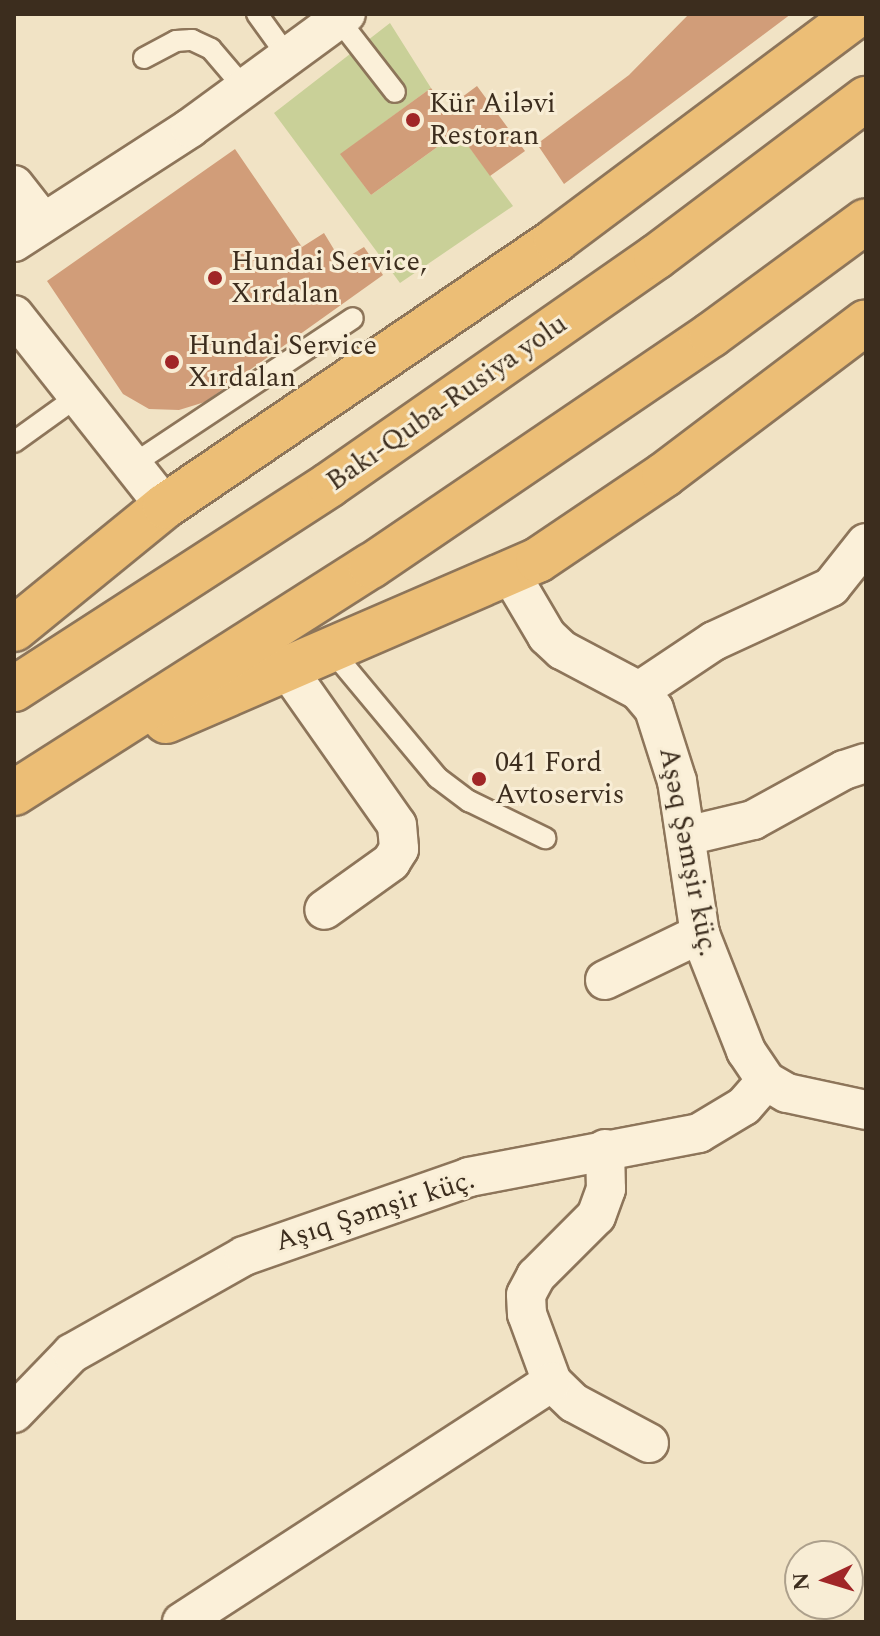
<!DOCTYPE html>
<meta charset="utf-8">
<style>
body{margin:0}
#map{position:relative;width:880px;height:1636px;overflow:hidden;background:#f1e3c5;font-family:Spectral,serif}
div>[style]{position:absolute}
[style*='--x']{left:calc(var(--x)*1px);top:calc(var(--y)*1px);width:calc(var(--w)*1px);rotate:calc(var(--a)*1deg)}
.green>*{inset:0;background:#c9d098}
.building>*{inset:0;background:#d19d79}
.roads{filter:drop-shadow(2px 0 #8d755a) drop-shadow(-2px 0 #8d755a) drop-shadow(0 2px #8d755a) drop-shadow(0 -2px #8d755a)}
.service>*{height:20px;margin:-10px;padding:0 10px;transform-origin:10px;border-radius:10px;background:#fbf0d9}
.minor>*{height:38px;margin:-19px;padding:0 19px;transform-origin:19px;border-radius:19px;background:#fbf0d9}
.trunk>*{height:44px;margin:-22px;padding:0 22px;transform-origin:22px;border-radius:22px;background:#ecbe76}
.dots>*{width:22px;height:22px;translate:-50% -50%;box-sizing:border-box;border:4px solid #f8edd5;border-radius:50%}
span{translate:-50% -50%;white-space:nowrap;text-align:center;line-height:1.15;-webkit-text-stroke:6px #f8edd5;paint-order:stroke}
.poi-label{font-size:28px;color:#3c2d1e}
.left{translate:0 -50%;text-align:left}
.street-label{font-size:28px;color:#3c2d1e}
.frame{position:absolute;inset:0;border:16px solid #3c2d1e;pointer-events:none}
.north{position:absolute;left:784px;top:1540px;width:80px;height:80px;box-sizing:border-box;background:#f8edd5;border:2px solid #ada08c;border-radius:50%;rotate:266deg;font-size:22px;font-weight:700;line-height:32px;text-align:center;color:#3c2d1e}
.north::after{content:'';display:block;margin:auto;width:28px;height:36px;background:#a02627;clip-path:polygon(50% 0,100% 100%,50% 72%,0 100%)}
</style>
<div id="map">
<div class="green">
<i style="clip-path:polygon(390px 23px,431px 88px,341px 154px,371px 195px,458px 132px,513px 206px,400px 283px,274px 113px)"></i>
</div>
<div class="building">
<i style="clip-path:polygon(689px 14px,791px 14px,564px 184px,537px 144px,629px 75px)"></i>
<i style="clip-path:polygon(477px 86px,525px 151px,490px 176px,458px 132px,371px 195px,340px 154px,431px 88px,446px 109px)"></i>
<i style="clip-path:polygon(235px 149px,302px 247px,324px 233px,341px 261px,364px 247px,383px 275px,205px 402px,179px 410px,149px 409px,123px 394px,47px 281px)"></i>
</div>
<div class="roads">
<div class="service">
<i style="--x:257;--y:14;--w:53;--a:54.2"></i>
<i style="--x:339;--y:20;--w:91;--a:52.1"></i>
<i style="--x:144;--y:58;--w:36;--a:-28"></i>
<i style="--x:176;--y:41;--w:16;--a:-4"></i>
<i style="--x:192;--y:40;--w:21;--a:25"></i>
<i style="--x:211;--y:49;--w:52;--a:49.6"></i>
<i style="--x:14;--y:442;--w:79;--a:-35.7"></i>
<i style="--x:132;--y:465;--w:265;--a:-33.6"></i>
<i style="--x:332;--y:651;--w:165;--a:50.2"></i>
<i style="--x:438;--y:778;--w:39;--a:37"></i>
<i style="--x:469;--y:801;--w:85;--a:26"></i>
</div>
<div class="minor">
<i style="--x:14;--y:185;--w:47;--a:51.9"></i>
<i style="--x:14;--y:242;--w:210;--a:-32.9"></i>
<i style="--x:190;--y:128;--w:193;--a:-36.2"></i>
<i style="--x:14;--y:315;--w:243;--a:51.7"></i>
<i style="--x:511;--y:575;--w:71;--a:59.5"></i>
<i style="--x:547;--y:636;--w:21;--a:43"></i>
<i style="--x:562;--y:650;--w:87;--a:28"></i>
<i style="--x:639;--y:691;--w:23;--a:50"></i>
<i style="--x:654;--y:709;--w:76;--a:72.3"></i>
<i style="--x:677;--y:781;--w:155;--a:81.5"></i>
<i style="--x:700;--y:934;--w:126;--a:68.5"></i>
<i style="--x:746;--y:1051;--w:36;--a:56"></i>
<i style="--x:766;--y:1081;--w:24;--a:30"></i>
<i style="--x:787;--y:1093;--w:81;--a:12.1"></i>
<i style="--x:288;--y:670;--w:189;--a:54.9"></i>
<i style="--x:397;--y:825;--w:24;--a:85"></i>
<i style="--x:399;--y:849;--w:15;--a:122"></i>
<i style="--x:391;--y:862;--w:82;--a:144.4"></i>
<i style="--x:639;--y:691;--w:90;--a:-33.7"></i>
<i style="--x:714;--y:641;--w:129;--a:-24.8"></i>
<i style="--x:831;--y:587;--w:56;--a:-51.5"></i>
<i style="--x:686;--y:836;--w:69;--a:-13.4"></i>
<i style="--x:753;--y:820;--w:104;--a:-28.8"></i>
<i style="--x:844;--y:770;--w:23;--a:-18"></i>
<i style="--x:605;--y:980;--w:106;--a:-25.8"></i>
<i style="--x:605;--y:1149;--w:40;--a:88.6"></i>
<i style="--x:606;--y:1189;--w:29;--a:110"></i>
<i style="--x:596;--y:1216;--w:85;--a:135"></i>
<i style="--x:536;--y:1276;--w:21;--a:118"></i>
<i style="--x:526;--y:1295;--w:19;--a:87"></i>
<i style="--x:527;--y:1314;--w:72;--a:69.8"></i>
<i style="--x:552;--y:1382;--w:30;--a:44"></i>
<i style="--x:574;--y:1403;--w:85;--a:28.1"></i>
<i style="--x:14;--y:1413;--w:83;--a:-46"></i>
<i style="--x:72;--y:1353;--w:197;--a:-29.4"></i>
<i style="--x:244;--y:1256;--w:238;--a:-19.3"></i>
<i style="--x:469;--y:1177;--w:234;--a:-10.8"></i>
<i style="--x:699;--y:1133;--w:52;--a:-31"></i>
<i style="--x:744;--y:1106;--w:33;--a:-49"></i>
<i style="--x:182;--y:1622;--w:441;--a:-33"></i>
</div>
<div class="trunk">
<i style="--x:14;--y:629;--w:195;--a:-39.2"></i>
<i style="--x:165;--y:506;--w:473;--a:-34.2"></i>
<i style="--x:556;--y:240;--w:377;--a:-36.8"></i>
<i style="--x:14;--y:689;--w:375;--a:-32.9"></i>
<i style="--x:329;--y:485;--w:399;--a:-34.9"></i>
<i style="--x:656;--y:257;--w:263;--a:-37"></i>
<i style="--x:166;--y:721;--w:405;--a:-23.4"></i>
<i style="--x:538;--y:560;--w:152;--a:-34"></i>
<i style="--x:664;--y:475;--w:253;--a:-37.1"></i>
<i style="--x:14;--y:793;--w:423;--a:-32.5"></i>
<i style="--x:371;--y:566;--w:411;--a:-34.2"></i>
<i style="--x:711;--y:335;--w:192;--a:-36.3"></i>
</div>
</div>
<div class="dots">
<i style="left:413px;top:120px;background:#a02627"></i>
<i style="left:215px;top:278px;background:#a02627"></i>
<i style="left:172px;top:362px;background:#a02627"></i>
<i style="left:479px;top:779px;background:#a02627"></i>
</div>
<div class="poi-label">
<span class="left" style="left:429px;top:120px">Kür Ailəvi<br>Restoran</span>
<span class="left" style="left:231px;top:278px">Hundai Service,<br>Xırdalan</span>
<span class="left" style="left:188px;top:362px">Hundai Service<br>Xırdalan</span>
<span class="left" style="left:495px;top:779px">041 Ford<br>Avtoservis</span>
</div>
<div class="street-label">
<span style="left:447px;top:403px;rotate:-35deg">Bakı-Quba-Rusiya yolu</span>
<span style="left:688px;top:852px;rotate:79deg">Aşəq Şəmşir küç.</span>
<span style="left:375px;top:1211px;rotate:-18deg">Aşıq Şəmşir küç.</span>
</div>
<div class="frame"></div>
<div class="north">N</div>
</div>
